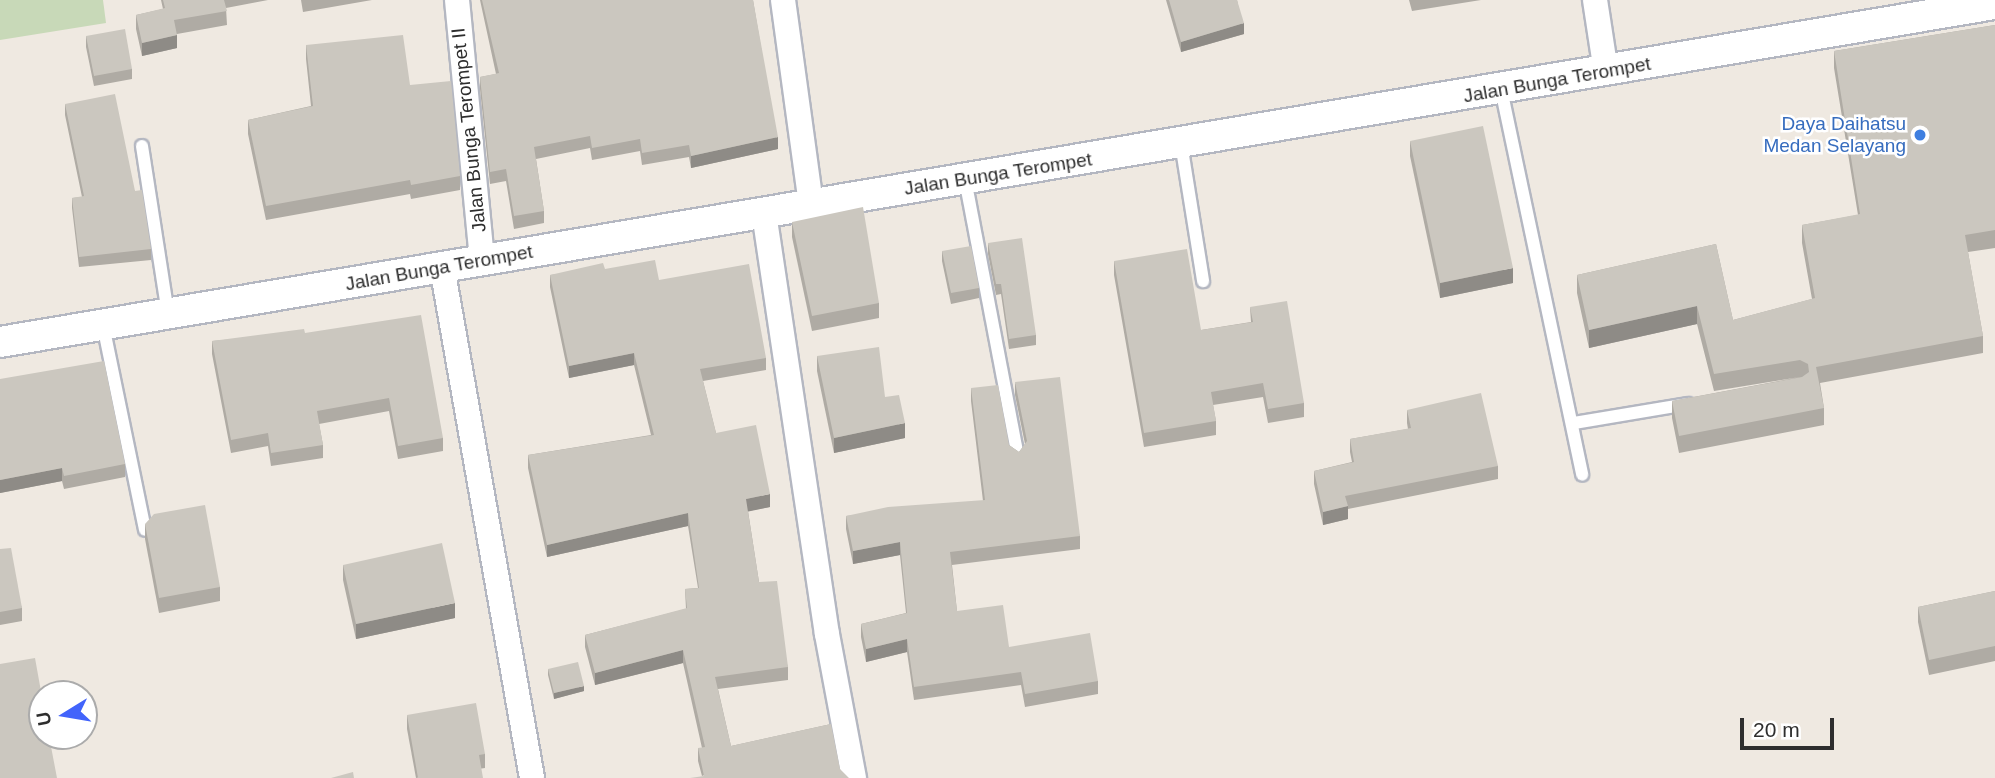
<!DOCTYPE html>
<style>
body{margin:0}
#map{position:relative;width:1995px;height:778px;overflow:hidden;background:#efe9e1;font-family:Helvetica,sans-serif}
div>[style]{position:absolute}
[style*='--x']{left:calc(var(--x)*1px);top:calc(var(--y)*1px);width:calc(var(--w)*1px);rotate:calc(var(--a)*1deg)}
.cemetery>*{inset:0;background:#c8d9b8}
.roads{filter:drop-shadow(2px 0 #b4b7c1) drop-shadow(-2px 0 #b4b7c1) drop-shadow(0 2px #b4b7c1) drop-shadow(0 -2px #b4b7c1)}
.service>*{height:12px;margin:-6px;padding:0 6px;transform-origin:6px;border-radius:6px;background:#fff}
.minor>*{height:24px;margin:-12px;padding:0 12px;transform-origin:12px;border-radius:12px;background:#fff}
.tertiary>*{height:30px;margin:-15px;padding:0 15px;transform-origin:15px;border-radius:15px;background:#fff}
.wall>*{inset:0;background:#afaba4}
.shaded-wall>*{inset:0;background:#8e8b86}
.building>*{inset:0;background:#cbc7bf}
.dots>*{width:19px;height:19px;translate:-50% -50%;box-sizing:border-box;border:4px solid #fff;border-radius:50%}
span{translate:-50% -50%;white-space:nowrap;text-align:center;line-height:1.15;-webkit-text-stroke:5px #fff;paint-order:stroke}
.street-label{font-size:19px;color:#2e2e2e}
.shop-label{font-size:19px;color:#366cbe}
.right{translate:-100% -50%;text-align:right}
.north{position:absolute;left:28px;top:680px;width:70px;height:70px;box-sizing:border-box;background:#fff;border:2px solid #ababab;border-radius:50%;rotate:259deg;font-size:19px;font-weight:700;line-height:28px;text-align:center;color:#2e2e2e}
.north::after{content:'';display:block;margin:auto;width:24px;height:32px;background:#4264fb;clip-path:polygon(50% 0,100% 100%,50% 72%,0 100%)}
.scale{position:absolute;left:1740px;top:718px;width:94px;height:32px;box-sizing:border-box;border:4px solid #2e2e2e;border-top:0;padding-left:9px;font-size:21px;line-height:24px;white-space:nowrap;color:#2e2e2e;-webkit-text-stroke:5px #fff;paint-order:stroke}
</style>
<div id="map">
<div class="cemetery">
<i style="clip-path:polygon(0 0,103px 0,106px 23px,0 40px)"></i>
</div>
<div class="roads">
<div class="service">
<i style="--x:1501;--y:89;--w:394;--a:78.1"></i>
<i style="--x:1181;--y:143;--w:140;--a:80.9"></i>
<i style="--x:142;--y:146;--w:169;--a:81.2"></i>
<i style="--x:965;--y:179;--w:282;--a:79.2"></i>
<i style="--x:103;--y:325;--w:209;--a:78.4"></i>
<i style="--x:1574;--y:423;--w:116;--a:-9.5"></i>
</div>
<div class="minor">
<i style="--x:457;--y:0;--w:262;--a:84.5"></i>
<i style="--x:783;--y:0;--w:207;--a:82.2"></i>
<i style="--x:1595;--y:0;--w:73;--a:81.3"></i>
<i style="--x:764;--y:213;--w:426;--a:81.5"></i>
<i style="--x:827;--y:634;--w:147;--a:79.4"></i>
<i style="--x:442;--y:267;--w:519;--a:80.01"></i>
</div>
<div class="tertiary">
<i style="--x:0;--y:342;--w:2023;--a:-9.62"></i>
</div>
</div>
<div class="wall">
<i style="clip-path:polygon(161px 0,268px 0,226px 8px,227px 25px,177px 34px,177px 48px,142px 56px,136px 29px,136px 15px,163px 9px)"></i>
<i style="clip-path:polygon(301px 0,372px 0,303px 12px)"></i>
<i style="clip-path:polygon(480px 0,753px 0,778px 149px,691px 168px,689px 157px,642px 165px,640px 151px,592px 160px,590px 148px,536px 159px,544px 211px,544px 223px,514px 229px,506px 181px,490px 184px,480px 89px,480px 77px,496px 74px)"></i>
<i style="clip-path:polygon(1166px 0,1237px 0,1244px 34px,1181px 52px)"></i>
<i style="clip-path:polygon(1409px 0,1481px 0,1412px 11px)"></i>
<i style="clip-path:polygon(1995px 25px,1995px 248px,1968px 252px,1983px 336px,1983px 353px,1820px 383px,1824px 408px,1824px 425px,1679px 453px,1672px 418px,1672px 401px,1800px 377px,1714px 391px,1697px 324px,1589px 348px,1577px 293px,1577px 275px,1716px 244px,1733px 320px,1812px 299px,1802px 243px,1802px 225px,1858px 215px,1834px 68px,1834px 51px)"></i>
<i style="clip-path:polygon(86px 36px,132px 69px,132px 79px,94px 86px,86px 47px)"></i>
<i style="clip-path:polygon(306px 45px,410px 85px,460px 176px,460px 190px,411px 199px,410px 194px,266px 220px,248px 134px,248px 120px,311px 106px,306px 59px)"></i>
<i style="clip-path:polygon(65px 104px,135px 191px,151px 249px,151px 260px,79px 267px,72px 208px,72px 198px,82px 197px,65px 115px)"></i>
<i style="clip-path:polygon(1410px 141px,1513px 283px,1440px 298px,1410px 156px)"></i>
<i style="clip-path:polygon(792px 222px,879px 303px,879px 318px,812px 331px,792px 237px)"></i>
<i style="clip-path:polygon(988px 243px,1036px 335px,1036px 345px,1009px 349px,1001px 294px,996px 295px,988px 254px)"></i>
<i style="clip-path:polygon(942px 251px,979px 288px,979px 298px,951px 304px,942px 261px)"></i>
<i style="clip-path:polygon(1114px 261px,1201px 330px,1251px 322px,1250px 307px,1304px 403px,1304px 417px,1268px 423px,1263px 397px,1213px 405px,1216px 421px,1216px 435px,1144px 447px,1114px 275px)"></i>
<i style="clip-path:polygon(605px 269px,659px 280px,766px 358px,766px 370px,703px 381px,716px 433px,770px 507px,748px 511px,759px 582px,788px 667px,788px 680px,718px 689px,731px 746px,831px 724px,702px 776px,698px 761px,698px 748px,702px 748px,683px 663px,595px 685px,585px 647px,585px 635px,686px 609px,685px 589px,698px 588px,688px 526px,547px 557px,528px 468px,528px 455px,651px 435px,634px 365px,569px 378px,550px 287px,550px 275px)"></i>
<i style="clip-path:polygon(305px 333px,443px 438px,443px 451px,398px 459px,389px 411px,319px 424px,323px 445px,323px 458px,271px 466px,268px 446px,231px 453px,212px 354px,212px 341px)"></i>
<i style="clip-path:polygon(817px 356px,885px 397px,905px 438px,834px 453px,817px 371px)"></i>
<i style="clip-path:polygon(0 379px,125px 464px,125px 477px,64px 489px,62px 481px,0 493px)"></i>
<i style="clip-path:polygon(1015px 382px,1080px 536px,1080px 549px,952px 565px,957px 611px,1009px 647px,1098px 681px,1098px 694px,1025px 707px,1021px 685px,914px 700px,907px 652px,866px 662px,861px 637px,861px 624px,906px 613px,900px 555px,853px 564px,846px 529px,846px 516px,983px 501px,971px 401px,971px 388px,1009px 445px,1019px 452px,1025px 444px,1015px 395px)"></i>
<i style="clip-path:polygon(1407px 410px,1498px 466px,1498px 479px,1348px 509px,1348px 519px,1323px 525px,1314px 484px,1314px 471px,1352px 462px,1350px 452px,1350px 439px,1408px 429px,1407px 423px)"></i>
<i style="clip-path:polygon(145px 524px,220px 587px,220px 601px,159px 613px,145px 539px)"></i>
<i style="clip-path:polygon(0 549px,22px 608px,22px 621px,0 625px)"></i>
<i style="clip-path:polygon(343px 565px,455px 618px,356px 639px,343px 580px)"></i>
<i style="clip-path:polygon(1995px 591px,1995px 661px,1929px 675px,1918px 622px,1918px 607px)"></i>
<i style="clip-path:polygon(548px 669px,584px 691px,554px 699px,548px 675px)"></i>
<i style="clip-path:polygon(407px 715px,485px 754px,485px 768px,416px 778px,407px 729px)"></i>
</div>
<div class="shaded-wall">
<i style="clip-path:polygon(1244px 23px,1244px 34px,1181px 52px,1181px 42px)"></i>
<i style="clip-path:polygon(177px 35px,177px 48px,142px 56px,142px 43px)"></i>
<i style="clip-path:polygon(778px 137px,778px 149px,691px 168px,691px 156px)"></i>
<i style="clip-path:polygon(1513px 268px,1513px 283px,1440px 298px,1440px 283px)"></i>
<i style="clip-path:polygon(1697px 306px,1697px 324px,1589px 348px,1589px 330px)"></i>
<i style="clip-path:polygon(634px 353px,634px 365px,569px 378px,569px 366px)"></i>
<i style="clip-path:polygon(905px 423px,905px 438px,834px 453px,834px 438px)"></i>
<i style="clip-path:polygon(62px 468px,62px 481px,0 493px,0 480px)"></i>
<i style="clip-path:polygon(770px 494px,770px 507px,746px 512px,746px 499px)"></i>
<i style="clip-path:polygon(1348px 506px,1348px 519px,1323px 525px,1323px 512px)"></i>
<i style="clip-path:polygon(688px 513px,688px 526px,547px 557px,547px 545px)"></i>
<i style="clip-path:polygon(900px 542px,900px 555px,853px 564px,853px 551px)"></i>
<i style="clip-path:polygon(455px 603px,455px 618px,356px 639px,356px 624px)"></i>
<i style="clip-path:polygon(907px 639px,907px 652px,866px 662px,866px 649px)"></i>
<i style="clip-path:polygon(683px 650px,683px 663px,595px 685px,595px 673px)"></i>
<i style="clip-path:polygon(584px 686px,584px 691px,554px 699px,554px 693px)"></i>
</div>
<div class="building">
<i style="clip-path:polygon(163px 0,224px 0,227px 11px,174px 20px,177px 35px,142px 43px,136px 15px,165px 8px)"></i>
<i style="clip-path:polygon(482px 0,753px 0,778px 137px,691px 156px,689px 145px,642px 153px,640px 139px,592px 148px,590px 136px,534px 147px,544px 211px,514px 216px,506px 169px,490px 172px,480px 77px,499px 73px)"></i>
<i style="clip-path:polygon(1169px 0,1237px 0,1244px 23px,1181px 42px)"></i>
<i style="clip-path:polygon(1995px 25px,1995px 230px,1965px 235px,1983px 336px,1816px 367px,1824px 408px,1679px 436px,1672px 401px,1802px 377px,1809px 372px,1808px 364px,1800px 360px,1714px 374px,1697px 306px,1589px 330px,1577px 275px,1716px 244px,1733px 320px,1815px 298px,1802px 225px,1860px 214px,1834px 51px)"></i>
<i style="clip-path:polygon(125px 29px,132px 69px,94px 76px,86px 36px)"></i>
<i style="clip-path:polygon(403px 35px,410px 85px,451px 81px,460px 176px,411px 185px,410px 180px,266px 206px,248px 120px,313px 106px,306px 45px)"></i>
<i style="clip-path:polygon(115px 94px,135px 191px,142px 190px,151px 249px,79px 257px,72px 198px,84px 196px,65px 104px)"></i>
<i style="clip-path:polygon(1483px 126px,1513px 268px,1440px 283px,1410px 141px)"></i>
<i style="clip-path:polygon(863px 207px,879px 303px,812px 316px,792px 222px)"></i>
<i style="clip-path:polygon(1022px 238px,1036px 335px,1009px 339px,1001px 284px,996px 284px,988px 243px)"></i>
<i style="clip-path:polygon(971px 246px,979px 288px,951px 293px,942px 251px)"></i>
<i style="clip-path:polygon(1187px 249px,1201px 330px,1253px 322px,1250px 307px,1287px 301px,1304px 403px,1268px 409px,1263px 383px,1211px 392px,1216px 421px,1144px 433px,1114px 261px)"></i>
<i style="clip-path:polygon(655px 260px,659px 280px,749px 264px,766px 358px,700px 369px,716px 433px,756px 425px,770px 494px,746px 499px,759px 582px,777px 581px,788px 667px,715px 677px,731px 746px,831px 724px,840px 769px,849px 778px,690px 778px,704px 776px,698px 748px,705px 747px,683px 650px,595px 673px,585px 635px,687px 608px,685px 589px,699px 588px,688px 513px,547px 545px,528px 455px,654px 435px,634px 353px,569px 366px,550px 275px,603px 263px,605px 269px)"></i>
<i style="clip-path:polygon(421px 315px,443px 438px,398px 446px,389px 398px,317px 411px,323px 445px,271px 453px,268px 433px,231px 440px,212px 341px,304px 329px,305px 333px)"></i>
<i style="clip-path:polygon(879px 347px,885px 397px,899px 395px,905px 423px,834px 438px,817px 356px)"></i>
<i style="clip-path:polygon(104px 361px,125px 464px,64px 476px,62px 468px,0 480px,0 379px)"></i>
<i style="clip-path:polygon(1060px 377px,1080px 536px,950px 552px,957px 611px,1003px 605px,1009px 647px,1090px 633px,1098px 681px,1025px 694px,1021px 672px,914px 687px,907px 639px,866px 649px,861px 624px,907px 613px,900px 542px,853px 551px,846px 516px,888px 507px,985px 500px,971px 388px,998px 385px,1009px 445px,1019px 452px,1027px 441px,1015px 382px)"></i>
<i style="clip-path:polygon(1481px 393px,1498px 466px,1345px 496px,1348px 506px,1323px 512px,1314px 471px,1354px 462px,1350px 439px,1411px 428px,1407px 410px)"></i>
<i style="clip-path:polygon(205px 505px,220px 587px,159px 598px,145px 524px,154px 514px)"></i>
<i style="clip-path:polygon(442px 543px,455px 603px,356px 624px,343px 565px)"></i>
<i style="clip-path:polygon(11px 548px,22px 608px,0 612px,0 549px)"></i>
<i style="clip-path:polygon(1995px 591px,1995px 646px,1929px 660px,1918px 607px)"></i>
<i style="clip-path:polygon(35px 658px,42px 697px,42px 736px,49px 736px,57px 778px,0 778px,0 664px)"></i>
<i style="clip-path:polygon(578px 662px,584px 686px,554px 693px,548px 669px)"></i>
<i style="clip-path:polygon(476px 703px,485px 754px,479px 755px,483px 778px,416px 778px,418px 778px,407px 715px)"></i>
<i style="clip-path:polygon(353px 772px,354px 778px,331px 778px)"></i>
</div>
<div class="dots">
<i style="left:1920px;top:135px;background:#3f7fe0"></i>
</div>
<div class="street-label">
<span style="left:1557px;top:80px;rotate:-10deg">Jalan Bunga Terompet</span>
<span style="left:469px;top:130px;rotate:-96deg">Jalan Bunga Terompet II</span>
<span style="left:998px;top:174px;rotate:-9deg">Jalan Bunga Terompet</span>
<span style="left:439px;top:268px;rotate:-10deg">Jalan Bunga Terompet</span>
</div>
<div class="shop-label">
<span class="right" style="left:1906px;top:135px">Daya Daihatsu<br>Medan Selayang</span>
</div>
<div class="north">U</div>
<div class="scale">20 m</div>
</div>
